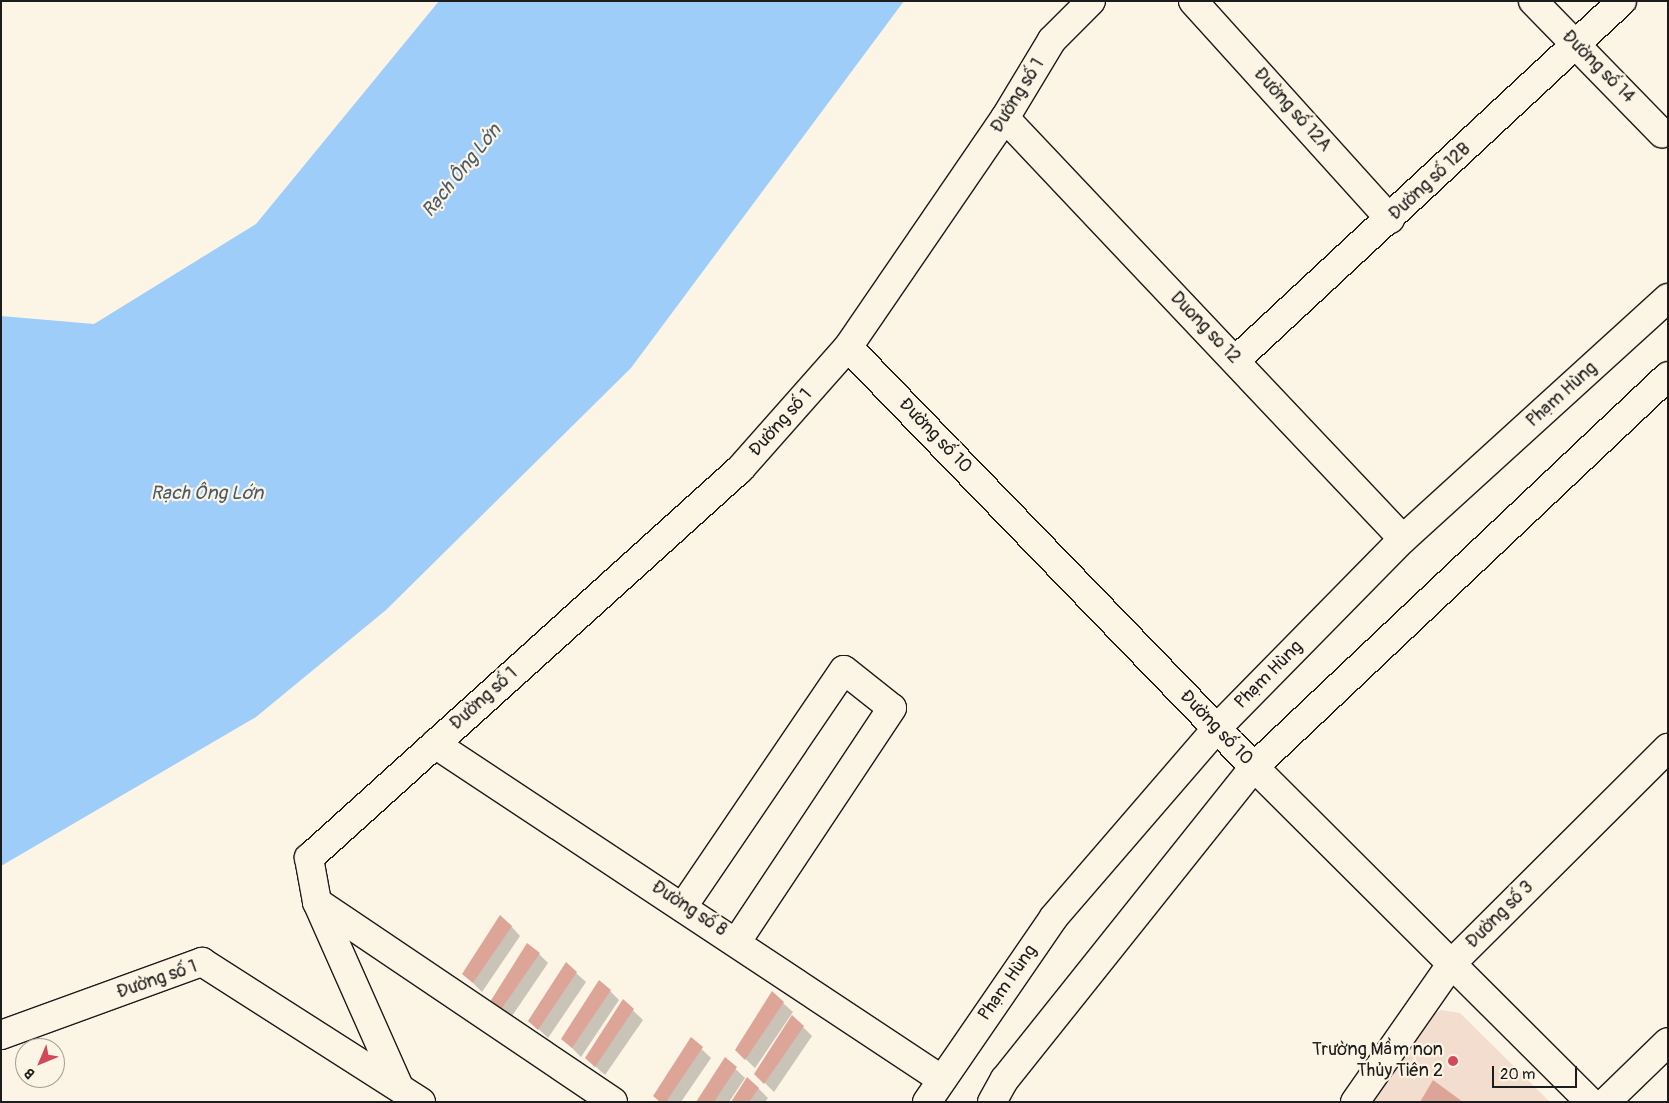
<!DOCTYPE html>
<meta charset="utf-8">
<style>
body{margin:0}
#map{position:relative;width:1669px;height:1103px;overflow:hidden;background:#fcf5e5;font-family:Pangolin,sans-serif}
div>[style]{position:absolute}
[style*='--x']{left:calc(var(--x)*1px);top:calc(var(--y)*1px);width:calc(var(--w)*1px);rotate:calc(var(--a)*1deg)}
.built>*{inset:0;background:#f3ddce}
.water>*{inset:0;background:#9fcdfa}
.shadow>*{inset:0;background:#0003}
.building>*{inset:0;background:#dda598}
.roads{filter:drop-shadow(1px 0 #1c1c1c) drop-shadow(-1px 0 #1c1c1c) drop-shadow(0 1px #1c1c1c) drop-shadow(0 -1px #1c1c1c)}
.minor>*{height:28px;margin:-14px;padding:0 14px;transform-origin:14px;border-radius:14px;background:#fcf5e5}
.secondary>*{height:28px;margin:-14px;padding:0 14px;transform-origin:14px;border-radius:14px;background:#fcf5e5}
.dots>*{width:14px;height:14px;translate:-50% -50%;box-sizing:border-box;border:2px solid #fcf5e5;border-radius:50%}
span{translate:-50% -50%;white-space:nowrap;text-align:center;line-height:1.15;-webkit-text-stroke:4.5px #fcf5e5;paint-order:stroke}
.street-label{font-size:18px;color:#1c1c1c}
.poi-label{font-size:18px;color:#1c1c1c}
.right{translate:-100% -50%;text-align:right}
.water-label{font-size:19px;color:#4a5a6a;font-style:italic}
.frame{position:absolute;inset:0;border:2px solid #1c1c1c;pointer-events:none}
.north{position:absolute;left:15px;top:1038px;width:50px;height:50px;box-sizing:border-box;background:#fcf5e5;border:1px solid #a29e95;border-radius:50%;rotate:225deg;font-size:14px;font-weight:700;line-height:20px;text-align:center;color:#1c1c1c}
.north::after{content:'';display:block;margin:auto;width:18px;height:22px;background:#d1495b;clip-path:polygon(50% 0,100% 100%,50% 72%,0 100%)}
.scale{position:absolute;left:1492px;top:1066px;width:85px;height:22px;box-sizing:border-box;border:2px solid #1c1c1c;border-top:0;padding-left:6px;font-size:15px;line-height:18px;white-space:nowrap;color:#1c1c1c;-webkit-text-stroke:4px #fcf5e5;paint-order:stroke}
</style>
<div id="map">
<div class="built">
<i style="clip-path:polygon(1441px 1010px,1460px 1013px,1550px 1102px,1369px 1102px,1424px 1020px)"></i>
</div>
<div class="water">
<i style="clip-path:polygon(439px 1px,904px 1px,631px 368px,386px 610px,256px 717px,1px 866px,1px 316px,94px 324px,256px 224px)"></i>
</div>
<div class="shadow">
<i style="clip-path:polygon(511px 926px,520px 936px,482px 992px,464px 974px)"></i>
<i style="clip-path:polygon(539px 954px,548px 963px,510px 1019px,492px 1001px)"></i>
<i style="clip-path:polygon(566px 964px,586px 982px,548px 1038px,529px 1020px)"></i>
<i style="clip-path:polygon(610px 991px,619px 1000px,581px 1057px,563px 1039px)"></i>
<i style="clip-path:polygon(623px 1001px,643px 1020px,605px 1075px,586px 1058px)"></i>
<i style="clip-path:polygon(783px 1003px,793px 1012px,755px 1068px,736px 1050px)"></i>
<i style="clip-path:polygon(803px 1027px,812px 1036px,774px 1092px,756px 1074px)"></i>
<i style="clip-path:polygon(691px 1039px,711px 1058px,681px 1102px,661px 1102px)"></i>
<i style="clip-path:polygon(725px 1059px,745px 1078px,729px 1102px,698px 1102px)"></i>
<i style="clip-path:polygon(758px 1088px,768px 1098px,765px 1102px,733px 1102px)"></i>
</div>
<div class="building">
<i style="clip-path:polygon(500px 915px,512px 926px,473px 983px,462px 974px)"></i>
<i style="clip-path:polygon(527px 943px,540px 953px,500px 1011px,490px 1002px)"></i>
<i style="clip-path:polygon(566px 962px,577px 972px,538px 1030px,528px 1021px)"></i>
<i style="clip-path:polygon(599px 980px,611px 990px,572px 1048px,561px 1039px)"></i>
<i style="clip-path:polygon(772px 991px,784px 1002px,745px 1060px,735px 1050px)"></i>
<i style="clip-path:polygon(623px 999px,634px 1009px,595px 1067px,585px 1058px)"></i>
<i style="clip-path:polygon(792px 1015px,804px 1026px,764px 1084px,754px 1074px)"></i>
<i style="clip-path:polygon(691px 1037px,703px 1047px,666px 1102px,660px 1102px,653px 1096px)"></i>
<i style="clip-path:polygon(725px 1057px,737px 1067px,714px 1102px,696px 1102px)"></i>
<i style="clip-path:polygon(747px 1077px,759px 1088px,749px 1102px,731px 1102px)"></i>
<i style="clip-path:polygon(1433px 1080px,1463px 1102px,1420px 1102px)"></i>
</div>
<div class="roads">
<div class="minor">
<i style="--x:1193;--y:1;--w:294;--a:47.9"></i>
<i style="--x:1533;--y:1;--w:185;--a:45.7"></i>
<i style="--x:1005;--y:118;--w:579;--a:46.61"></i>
<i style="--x:848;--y:347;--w:584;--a:45.97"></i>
<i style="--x:1254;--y:767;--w:474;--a:44.9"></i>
<i style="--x:1236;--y:360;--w:527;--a:-42.92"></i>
<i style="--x:435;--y:744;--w:607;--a:33.51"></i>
<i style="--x:317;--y:902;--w:357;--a:34"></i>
<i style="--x:684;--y:905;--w:284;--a:-55.8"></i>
<i style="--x:844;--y:670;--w:61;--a:38.4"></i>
<i style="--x:892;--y:708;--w:280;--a:123.6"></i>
<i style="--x:1;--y:1035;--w:214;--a:-20"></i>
<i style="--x:202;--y:962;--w:260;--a:32.6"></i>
<i style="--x:399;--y:1087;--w:202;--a:-113.9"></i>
<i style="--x:317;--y:902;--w:45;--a:-100.3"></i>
<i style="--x:309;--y:858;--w:581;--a:-42.07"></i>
<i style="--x:740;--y:469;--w:163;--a:-48.5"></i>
<i style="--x:848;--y:347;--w:278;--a:-55.6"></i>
<i style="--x:1005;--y:118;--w:91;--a:-58.9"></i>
<i style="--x:1052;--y:40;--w:55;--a:-45"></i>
<i style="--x:1355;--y:1102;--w:169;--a:-55.1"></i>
<i style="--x:1452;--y:963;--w:305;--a:-44.9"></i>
<i style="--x:1606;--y:1102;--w:86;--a:-44.1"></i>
</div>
<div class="secondary">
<i style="--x:927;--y:1102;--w:224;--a:-55.5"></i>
<i style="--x:1054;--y:917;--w:250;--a:-49.2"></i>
<i style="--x:1217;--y:728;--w:265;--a:-45.5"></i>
<i style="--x:1403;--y:539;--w:358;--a:-42.3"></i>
<i style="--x:992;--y:1102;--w:26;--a:-61"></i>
<i style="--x:1005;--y:1079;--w:399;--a:-51.4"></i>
<i style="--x:1254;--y:767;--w:569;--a:-43.36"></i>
</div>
</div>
<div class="dots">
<i style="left:1453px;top:1061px;background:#d1495b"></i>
</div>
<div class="street-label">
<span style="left:1598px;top:67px;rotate:45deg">Đường số 14</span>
<span style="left:1018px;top:96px;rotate:-58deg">Đường số 1</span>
<span style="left:1292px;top:110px;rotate:48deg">Đường số 12A</span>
<span style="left:1430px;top:182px;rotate:-43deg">Đường số 12B</span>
<span style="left:1205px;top:328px;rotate:46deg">Duong so 12</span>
<span style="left:1562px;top:395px;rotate:-42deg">Phạm Hùng</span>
<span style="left:781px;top:423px;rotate:-48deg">Đường số 1</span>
<span style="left:935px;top:436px;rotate:46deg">Đường số 10</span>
<span style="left:1269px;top:675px;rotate:-45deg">Phạm Hùng</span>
<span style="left:484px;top:699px;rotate:-42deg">Đường số 1</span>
<span style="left:1216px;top:728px;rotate:46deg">Đường số 10</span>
<span style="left:689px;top:909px;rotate:33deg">Đường số 8</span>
<span style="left:1500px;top:915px;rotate:-45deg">Đường số 3</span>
<span style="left:157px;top:980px;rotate:-19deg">Đường số 1</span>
<span style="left:1008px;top:983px;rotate:-55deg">Phạm Hùng</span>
</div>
<div class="poi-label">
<span class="right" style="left:1443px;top:1061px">Trường Mầm non<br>Thủy Tiên 2</span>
</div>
<div class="water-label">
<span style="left:462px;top:171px;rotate:-51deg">Rạch Ông Lớn</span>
<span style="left:207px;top:494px">Rạch Ông Lớn</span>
</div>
<div class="frame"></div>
<div class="north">B</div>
<div class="scale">20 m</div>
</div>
